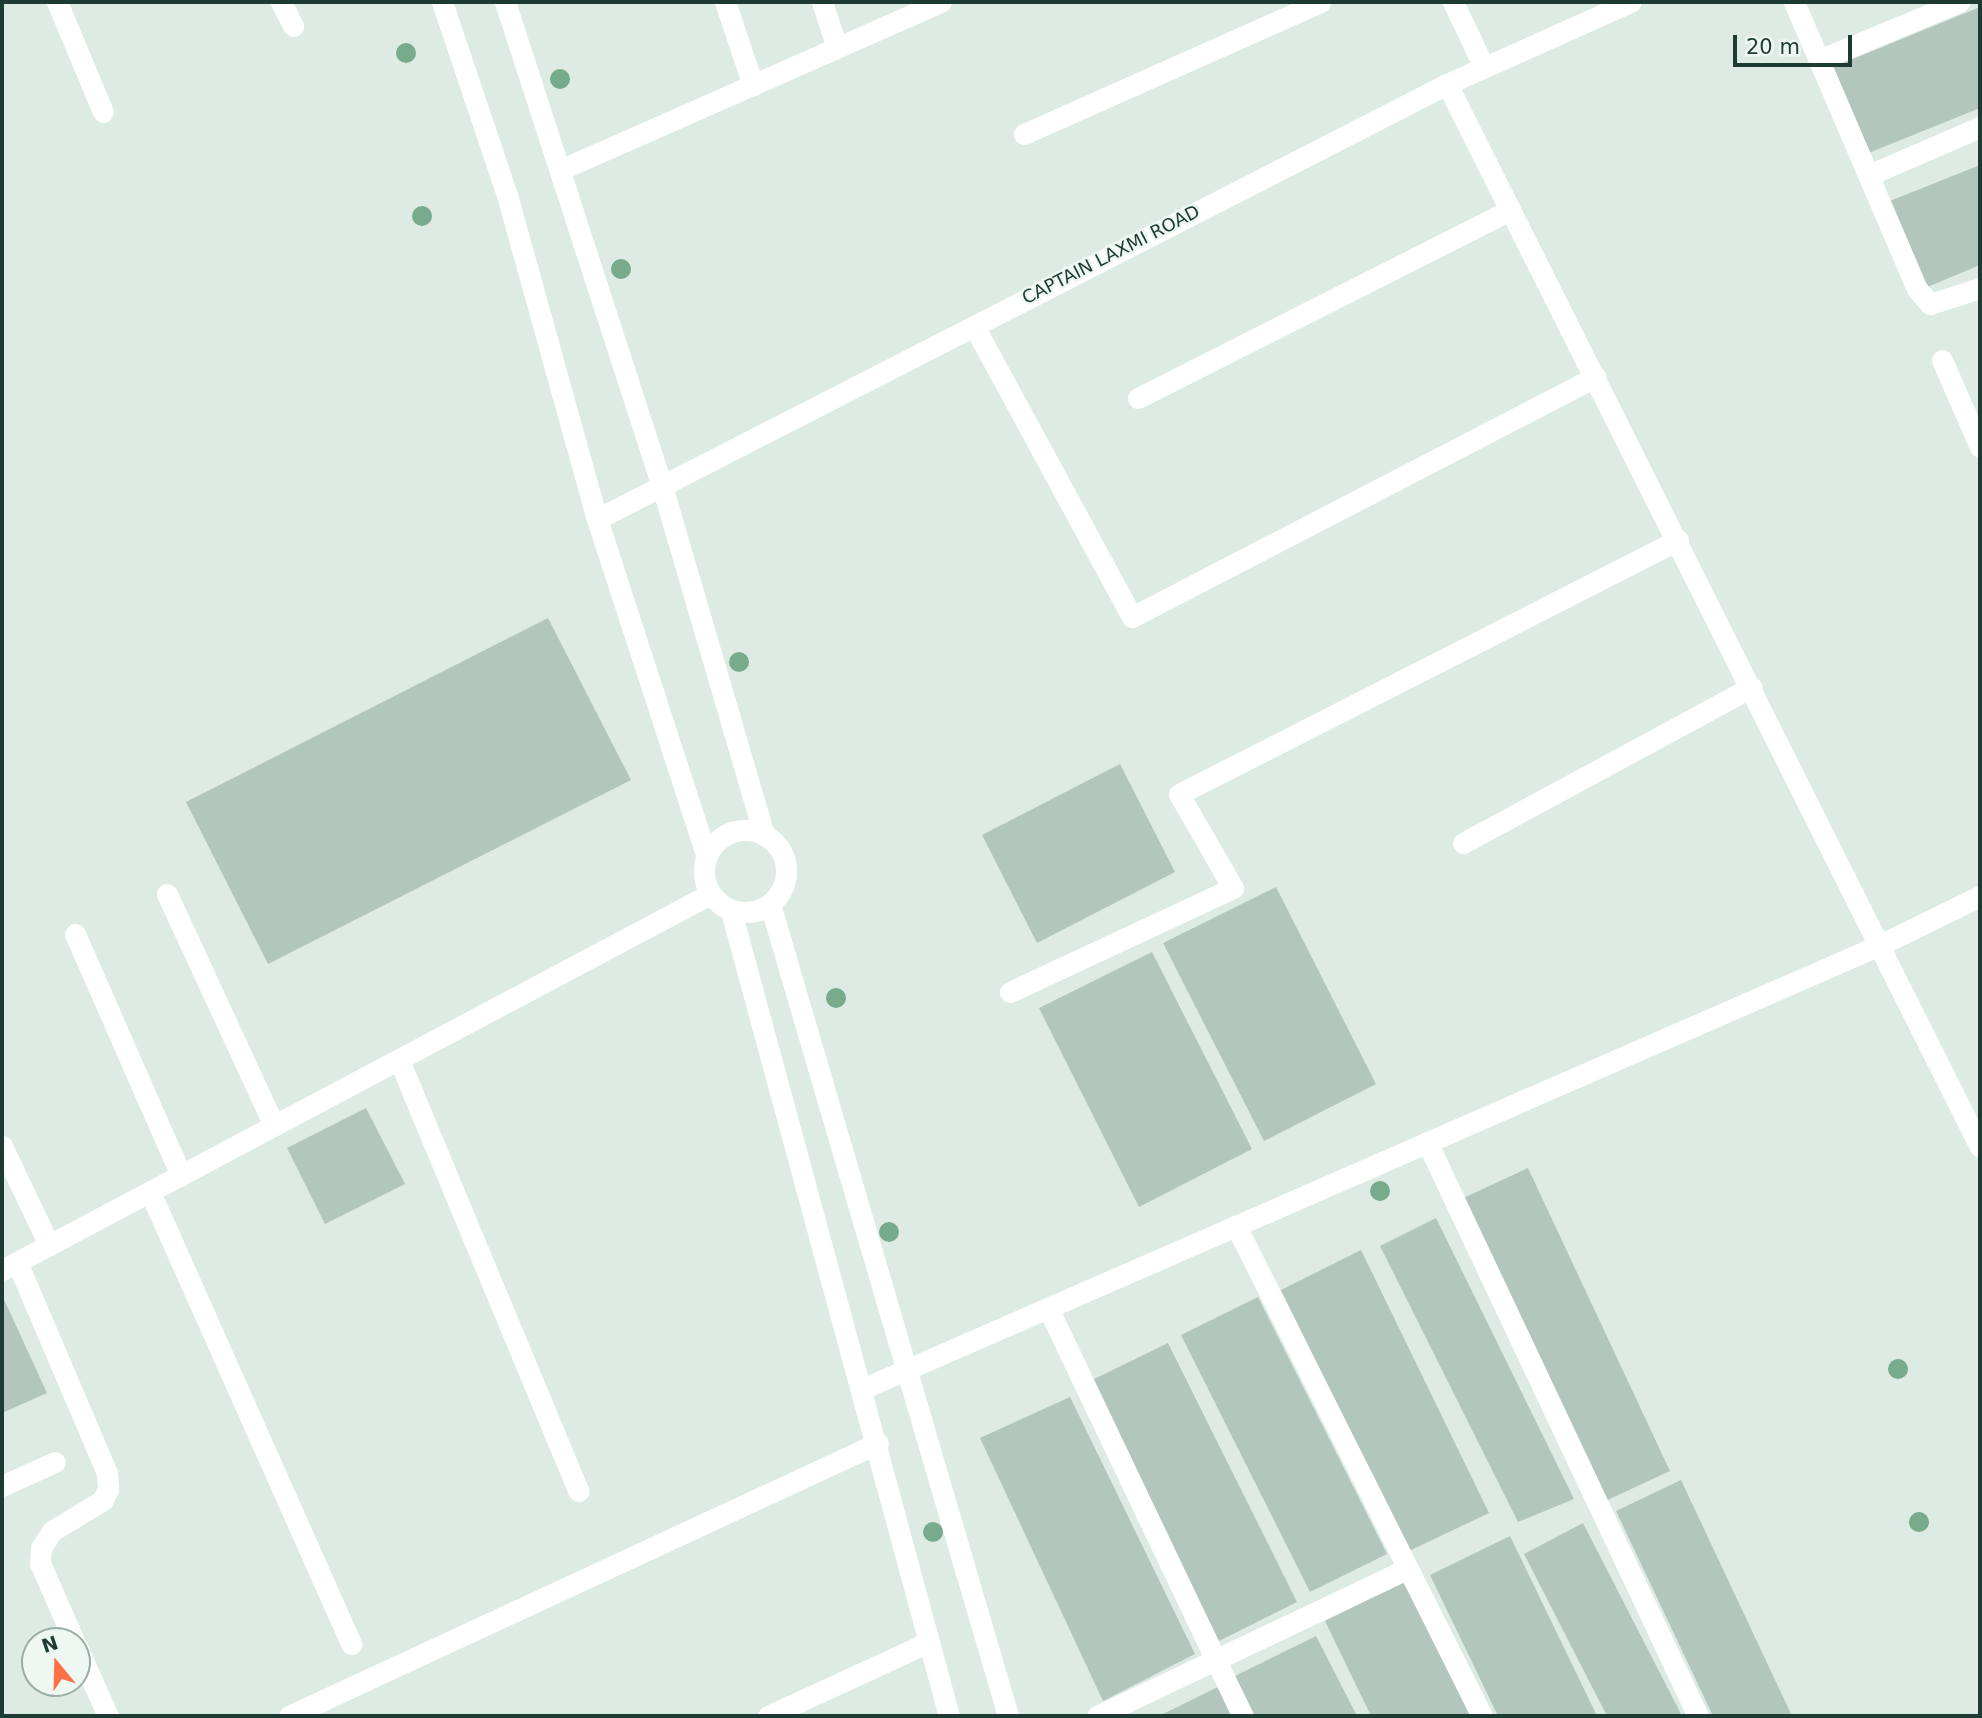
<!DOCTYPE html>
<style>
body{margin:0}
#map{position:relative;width:1982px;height:1718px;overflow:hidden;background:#ddebe4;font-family:"DejaVu Sans",sans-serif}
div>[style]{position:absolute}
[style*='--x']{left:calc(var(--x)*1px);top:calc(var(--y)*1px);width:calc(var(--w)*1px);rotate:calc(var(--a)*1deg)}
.building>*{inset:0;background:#b2c6bd}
.minor>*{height:21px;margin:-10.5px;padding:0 10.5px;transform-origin:10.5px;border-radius:10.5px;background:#fff}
.minor>.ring{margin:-10.5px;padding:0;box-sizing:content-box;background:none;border:21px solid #fff;border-radius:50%}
.trees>*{width:20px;height:20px;margin:-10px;border-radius:50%;background:#77ab8b}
span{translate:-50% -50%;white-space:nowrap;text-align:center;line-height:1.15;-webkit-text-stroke:5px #eef7f2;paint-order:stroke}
.street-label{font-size:18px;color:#1d3b33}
.frame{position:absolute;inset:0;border:4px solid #1d3b33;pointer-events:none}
.north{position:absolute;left:21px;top:1627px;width:70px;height:70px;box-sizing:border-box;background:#eef7f2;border:2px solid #9aaca6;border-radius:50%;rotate:341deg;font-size:19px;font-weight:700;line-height:28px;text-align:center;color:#1d3b33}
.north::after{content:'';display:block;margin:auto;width:24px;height:32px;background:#ff7147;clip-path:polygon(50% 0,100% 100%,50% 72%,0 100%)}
.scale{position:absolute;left:1733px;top:35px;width:119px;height:32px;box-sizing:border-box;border:4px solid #1d3b33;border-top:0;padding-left:9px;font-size:21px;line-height:24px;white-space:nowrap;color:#1d3b33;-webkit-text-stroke:5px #eef7f2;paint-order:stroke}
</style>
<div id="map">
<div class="building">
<i style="clip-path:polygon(1980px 7px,1980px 108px,1866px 154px,1831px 68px)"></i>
<i style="clip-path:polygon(1980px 165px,1980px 265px,1925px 288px,1890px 201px)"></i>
<i style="clip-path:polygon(548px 618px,631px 780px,268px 964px,186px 802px)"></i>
<i style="clip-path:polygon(1120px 764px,1175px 872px,1037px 943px,982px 835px)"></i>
<i style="clip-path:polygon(1276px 887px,1376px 1084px,1264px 1141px,1163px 943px)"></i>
<i style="clip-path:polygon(1152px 952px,1252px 1149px,1139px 1207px,1039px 1008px)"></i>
<i style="clip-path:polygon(366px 1108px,405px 1184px,325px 1224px,287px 1148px)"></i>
<i style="clip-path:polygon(1528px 1168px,1670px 1471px,1601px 1503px,1459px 1200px)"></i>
<i style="clip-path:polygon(1436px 1218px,1574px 1499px,1518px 1522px,1380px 1246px)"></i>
<i style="clip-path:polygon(1361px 1250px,1489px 1513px,1409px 1551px,1281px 1290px)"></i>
<i style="clip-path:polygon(2px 1295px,47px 1393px,2px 1413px)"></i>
<i style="clip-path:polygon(1258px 1297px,1387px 1554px,1310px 1592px,1181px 1335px)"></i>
<i style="clip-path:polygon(1168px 1343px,1297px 1602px,1219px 1641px,1090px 1381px)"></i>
<i style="clip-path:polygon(1070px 1397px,1195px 1654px,1103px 1701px,980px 1438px)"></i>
<i style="clip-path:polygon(1681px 1480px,1792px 1716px,1713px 1716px,1616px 1511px)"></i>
<i style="clip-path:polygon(1583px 1523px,1682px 1716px,1607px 1716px,1524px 1554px)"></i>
<i style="clip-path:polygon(1510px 1536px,1597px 1716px,1498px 1716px,1430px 1575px)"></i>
<i style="clip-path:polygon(1404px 1582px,1470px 1716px,1371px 1716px,1325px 1621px)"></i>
<i style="clip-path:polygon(1316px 1636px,1357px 1716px,1255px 1716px,1235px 1676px)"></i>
<i style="clip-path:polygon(1220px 1686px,1235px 1716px,1159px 1716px)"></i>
</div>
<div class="minor">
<i style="--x:57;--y:2;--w:119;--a:67.3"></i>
<i style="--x:281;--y:2;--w:27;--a:63"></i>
<i style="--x:442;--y:2;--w:204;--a:71.4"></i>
<i style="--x:507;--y:195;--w:336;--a:74.5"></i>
<i style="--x:597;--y:519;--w:353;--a:72"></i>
<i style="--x:505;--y:2;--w:509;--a:72.03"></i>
<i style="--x:662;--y:486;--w:364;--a:73.7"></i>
<i style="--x:725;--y:2;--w:88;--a:71.4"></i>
<i style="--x:822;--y:2;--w:48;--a:71.9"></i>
<i style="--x:1453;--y:2;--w:72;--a:64.5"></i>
<i style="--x:1794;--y:2;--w:312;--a:66.8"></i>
<i style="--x:1917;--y:289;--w:20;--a:49"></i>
<i style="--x:1930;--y:304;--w:52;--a:-17.7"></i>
<i style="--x:1819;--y:60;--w:152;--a:-22.5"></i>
<i style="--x:1447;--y:84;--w:1189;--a:63.37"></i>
<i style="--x:1024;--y:134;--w:324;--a:-24"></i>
<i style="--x:562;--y:169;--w:414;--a:-23.8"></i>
<i style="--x:1869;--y:175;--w:121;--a:-23.4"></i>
<i style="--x:974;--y:326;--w:331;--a:61.5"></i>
<i style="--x:1132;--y:617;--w:522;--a:-27.4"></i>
<i style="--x:1942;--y:360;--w:95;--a:66.4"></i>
<i style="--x:1138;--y:398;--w:417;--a:-26.8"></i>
<i style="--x:597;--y:519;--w:955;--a:-27.1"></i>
<i style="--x:1447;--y:84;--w:201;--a:-24.1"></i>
<i class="ring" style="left:704px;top:830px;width:61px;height:61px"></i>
<i style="--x:1463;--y:843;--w:328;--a:-28.4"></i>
<i style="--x:167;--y:894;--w:255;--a:65.2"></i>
<i style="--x:770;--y:904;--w:846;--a:73.66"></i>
<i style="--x:731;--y:911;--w:834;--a:74.85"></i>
<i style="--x:75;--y:934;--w:264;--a:66.3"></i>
<i style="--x:1010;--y:992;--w:246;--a:-25"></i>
<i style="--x:1233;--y:888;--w:108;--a:-119.9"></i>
<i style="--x:1179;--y:794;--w:560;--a:-26.98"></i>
<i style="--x:399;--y:1060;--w:467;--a:67.4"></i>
<i style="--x:1427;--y:1142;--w:635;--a:64.73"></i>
<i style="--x:2;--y:1146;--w:110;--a:64.6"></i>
<i style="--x:150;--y:1192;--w:495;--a:66"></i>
<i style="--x:1236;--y:1226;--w:548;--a:63.34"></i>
<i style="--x:17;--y:1262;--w:229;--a:66.9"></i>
<i style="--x:107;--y:1473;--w:16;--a:86"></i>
<i style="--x:108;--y:1489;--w:12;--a:114"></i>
<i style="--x:103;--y:1500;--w:60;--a:148.7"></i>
<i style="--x:52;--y:1531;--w:20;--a:123"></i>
<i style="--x:41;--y:1548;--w:15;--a:94"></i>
<i style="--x:40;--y:1563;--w:85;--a:66.4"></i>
<i style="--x:2;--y:1270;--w:802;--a:-27.97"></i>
<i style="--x:1048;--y:1308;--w:452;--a:64.5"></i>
<i style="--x:862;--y:1389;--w:1113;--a:-23.57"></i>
<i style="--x:1882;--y:944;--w:109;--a:-26.1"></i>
<i style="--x:2;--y:1486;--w:58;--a:-24.4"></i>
<i style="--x:77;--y:1647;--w:76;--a:65.8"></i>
<i style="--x:289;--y:1716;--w:649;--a:-24.87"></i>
<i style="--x:768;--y:1716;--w:177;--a:-24.7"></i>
<i style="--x:1097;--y:1716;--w:344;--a:-25.4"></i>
</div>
<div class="trees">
<i style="left:406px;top:53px"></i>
<i style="left:560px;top:79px"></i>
<i style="left:422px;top:216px"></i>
<i style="left:621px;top:269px"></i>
<i style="left:739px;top:662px"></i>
<i style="left:836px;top:998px"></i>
<i style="left:1380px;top:1191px"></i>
<i style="left:889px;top:1232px"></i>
<i style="left:1898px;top:1369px"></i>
<i style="left:1919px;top:1522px"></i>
<i style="left:933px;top:1532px"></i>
</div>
<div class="street-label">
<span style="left:1111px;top:255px;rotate:-27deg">CAPTAIN LAXMI ROAD</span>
</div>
<div class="frame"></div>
<div class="north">N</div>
<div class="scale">20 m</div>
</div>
